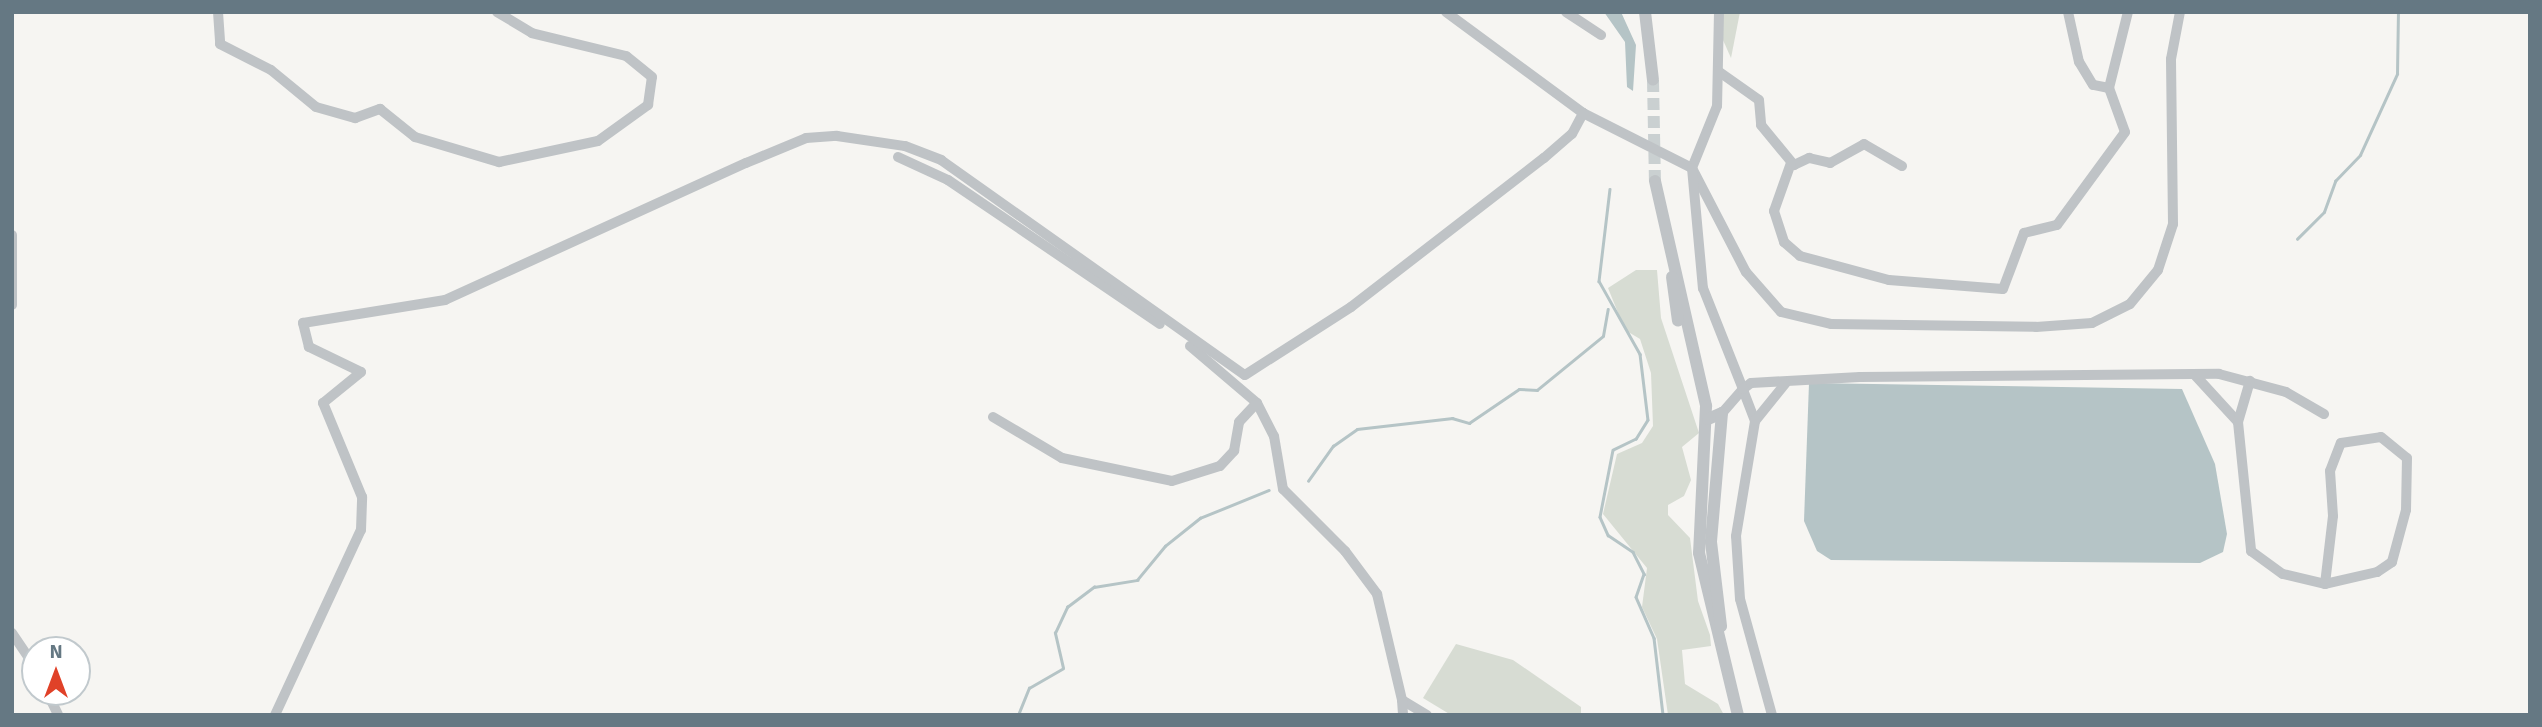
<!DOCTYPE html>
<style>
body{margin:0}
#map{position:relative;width:2542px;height:727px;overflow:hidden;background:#f6f5f2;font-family:Signika,sans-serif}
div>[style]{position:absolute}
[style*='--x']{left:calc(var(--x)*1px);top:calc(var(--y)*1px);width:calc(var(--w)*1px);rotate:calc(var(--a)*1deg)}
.green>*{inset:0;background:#d7dcd3}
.water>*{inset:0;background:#b5c4c6}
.stream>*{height:2.5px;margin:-1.25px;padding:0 1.25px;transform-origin:1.25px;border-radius:1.25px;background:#b5c4c6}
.tertiary-tunnel>*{height:12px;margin-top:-6px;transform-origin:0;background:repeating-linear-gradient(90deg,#cad0d1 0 12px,transparent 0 18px)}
.minor>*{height:10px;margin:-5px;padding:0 5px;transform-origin:5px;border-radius:5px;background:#bfc3c6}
.tertiary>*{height:12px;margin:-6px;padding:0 6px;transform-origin:6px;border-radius:6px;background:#bfc3c6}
span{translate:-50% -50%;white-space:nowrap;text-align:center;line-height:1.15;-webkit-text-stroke:7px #fff;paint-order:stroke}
.frame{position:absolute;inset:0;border:14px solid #657883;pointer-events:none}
.north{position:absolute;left:21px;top:636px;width:70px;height:70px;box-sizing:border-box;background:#fff;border:2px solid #c1c9cd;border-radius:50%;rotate:0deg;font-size:19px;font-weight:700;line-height:28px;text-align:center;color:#657883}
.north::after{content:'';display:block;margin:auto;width:24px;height:32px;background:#e04128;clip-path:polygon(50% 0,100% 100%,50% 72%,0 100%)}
</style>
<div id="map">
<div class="green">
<i style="clip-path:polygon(1722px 12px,1740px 12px,1731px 58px,1723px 40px)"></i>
<i style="clip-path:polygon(1636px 270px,1657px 270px,1661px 318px,1699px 433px,1682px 447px,1691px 480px,1684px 496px,1668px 505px,1668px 515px,1690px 538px,1698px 601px,1710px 635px,1711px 646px,1682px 650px,1685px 684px,1718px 704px,1724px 715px,1668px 715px,1657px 639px,1642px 607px,1647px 568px,1603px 514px,1617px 454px,1642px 443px,1653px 426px,1651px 373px,1640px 339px,1625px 330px,1608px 288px)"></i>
<i style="clip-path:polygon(1456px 644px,1513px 660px,1581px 707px,1581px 715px,1451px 715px,1423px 698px)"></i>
</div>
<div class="water">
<i style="clip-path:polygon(1604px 12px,1621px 12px,1636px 45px,1633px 91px,1627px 87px,1625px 42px)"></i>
<i style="clip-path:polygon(1809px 383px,2182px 389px,2215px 464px,2227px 534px,2223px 552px,2200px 563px,1831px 560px,1817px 551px,1804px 521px)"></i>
</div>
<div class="stream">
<i style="--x:1610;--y:189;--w:93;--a:96.8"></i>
<i style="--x:1599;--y:281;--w:84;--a:60.7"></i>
<i style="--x:1640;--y:354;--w:66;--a:83.1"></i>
<i style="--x:1648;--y:420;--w:22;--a:122"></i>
<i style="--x:1636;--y:439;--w:25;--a:154"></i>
<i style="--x:1613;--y:450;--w:68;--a:101"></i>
<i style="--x:1600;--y:517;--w:20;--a:66"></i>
<i style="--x:1608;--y:535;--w:30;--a:34"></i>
<i style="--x:1633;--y:552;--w:25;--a:63"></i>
<i style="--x:1644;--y:574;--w:24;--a:109"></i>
<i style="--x:1636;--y:597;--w:45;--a:66.3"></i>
<i style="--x:1654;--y:638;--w:78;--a:83.3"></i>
<i style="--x:2297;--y:239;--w:38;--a:-45"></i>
<i style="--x:2324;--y:212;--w:33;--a:-70"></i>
<i style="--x:2335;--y:181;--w:36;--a:-46"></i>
<i style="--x:2360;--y:155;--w:89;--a:-65.4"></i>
<i style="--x:2397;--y:74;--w:62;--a:-89.1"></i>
<i style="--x:1308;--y:481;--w:43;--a:-54.5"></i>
<i style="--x:1333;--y:446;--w:29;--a:-35"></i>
<i style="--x:1357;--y:429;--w:96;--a:-6.6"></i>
<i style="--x:1452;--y:418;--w:18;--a:16"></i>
<i style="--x:1469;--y:423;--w:60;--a:-34.2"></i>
<i style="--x:1519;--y:389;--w:18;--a:3"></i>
<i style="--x:1537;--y:390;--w:85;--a:-39.3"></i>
<i style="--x:1603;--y:336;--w:27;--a:-80"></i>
<i style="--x:1018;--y:715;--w:29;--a:-68"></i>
<i style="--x:1029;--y:688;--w:39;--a:-30"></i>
<i style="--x:1063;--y:668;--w:36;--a:-103"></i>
<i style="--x:1055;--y:633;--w:29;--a:-65"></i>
<i style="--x:1067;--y:607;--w:34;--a:-37"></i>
<i style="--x:1094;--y:587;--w:44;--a:-9.2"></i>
<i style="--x:1137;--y:580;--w:44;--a:-50.5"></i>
<i style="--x:1165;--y:546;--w:45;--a:-38.7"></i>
<i style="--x:1200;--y:518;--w:74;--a:-22.1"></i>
</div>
<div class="tertiary-tunnel">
<i style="--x:1653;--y:80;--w:101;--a:88.9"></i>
</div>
<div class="minor">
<i style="--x:218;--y:12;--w:32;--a:86"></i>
<i style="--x:220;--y:44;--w:57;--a:27"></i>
<i style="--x:271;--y:70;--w:58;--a:39.4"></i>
<i style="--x:316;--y:107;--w:41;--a:15.8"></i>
<i style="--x:355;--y:118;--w:27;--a:-20"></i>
<i style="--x:380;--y:109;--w:45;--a:38.7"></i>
<i style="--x:415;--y:137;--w:88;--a:16.6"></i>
<i style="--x:499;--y:162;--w:101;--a:-12"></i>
<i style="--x:598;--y:141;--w:62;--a:-35.8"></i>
<i style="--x:648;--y:105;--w:28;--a:-82"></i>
<i style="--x:652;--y:77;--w:33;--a:-141"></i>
<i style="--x:626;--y:56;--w:97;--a:-166.3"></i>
<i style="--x:532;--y:33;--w:41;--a:-149"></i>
<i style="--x:1446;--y:12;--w:170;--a:36.4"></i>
<i style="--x:1583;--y:113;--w:122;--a:26.8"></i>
<i style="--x:1692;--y:168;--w:117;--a:62.6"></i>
<i style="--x:1746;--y:272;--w:53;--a:48.8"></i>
<i style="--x:1781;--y:312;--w:51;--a:13.5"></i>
<i style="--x:1831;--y:324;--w:205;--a:0.8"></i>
<i style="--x:2036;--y:327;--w:56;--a:-4.1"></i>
<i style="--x:2092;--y:323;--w:42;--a:-26.6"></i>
<i style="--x:2130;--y:304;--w:44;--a:-50.5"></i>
<i style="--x:2158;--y:270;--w:48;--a:-71.9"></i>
<i style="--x:2173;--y:224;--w:165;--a:-90.7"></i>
<i style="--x:2171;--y:59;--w:48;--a:-79.2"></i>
<i style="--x:1566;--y:12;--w:42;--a:33.3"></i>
<i style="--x:1719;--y:12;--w:94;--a:91.2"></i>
<i style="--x:1717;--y:106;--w:67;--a:112"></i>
<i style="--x:1692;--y:168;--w:121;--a:84.8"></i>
<i style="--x:1703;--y:288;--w:109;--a:68.4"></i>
<i style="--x:1743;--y:389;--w:32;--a:131"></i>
<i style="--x:1718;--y:71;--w:50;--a:35.3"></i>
<i style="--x:1759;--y:100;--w:25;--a:85"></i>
<i style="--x:1761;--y:125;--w:52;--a:50.5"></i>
<i style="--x:1794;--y:165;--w:17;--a:-25"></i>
<i style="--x:1809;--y:158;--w:22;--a:13"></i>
<i style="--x:1830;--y:163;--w:39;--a:-29"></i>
<i style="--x:1864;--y:144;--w:44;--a:30.1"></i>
<i style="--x:2109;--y:88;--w:78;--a:-76"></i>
<i style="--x:898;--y:157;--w:55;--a:24.7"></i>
<i style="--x:948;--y:180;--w:256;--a:34.2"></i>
<i style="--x:1791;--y:163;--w:51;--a:109.5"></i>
<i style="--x:1774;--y:211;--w:33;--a:72"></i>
<i style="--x:1784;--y:242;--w:21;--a:41"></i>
<i style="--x:1800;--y:256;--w:92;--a:15.1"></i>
<i style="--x:1889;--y:280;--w:114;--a:4.5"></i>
<i style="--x:2003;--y:289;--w:60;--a:-69.4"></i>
<i style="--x:2024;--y:233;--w:34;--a:-14"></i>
<i style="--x:2057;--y:225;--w:115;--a:-53.8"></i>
<i style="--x:2125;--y:132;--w:47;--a:-110"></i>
<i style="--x:2109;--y:88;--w:16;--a:-169"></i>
<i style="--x:2093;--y:85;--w:27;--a:-121"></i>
<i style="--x:2079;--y:62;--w:51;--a:-102.4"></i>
<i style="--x:12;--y:235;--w:70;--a:90"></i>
<i style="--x:1190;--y:346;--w:88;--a:40.4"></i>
<i style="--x:1257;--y:403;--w:37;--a:63"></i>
<i style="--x:1274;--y:436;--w:54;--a:80.4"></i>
<i style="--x:1283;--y:489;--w:88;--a:45"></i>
<i style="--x:1345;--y:551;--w:54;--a:53.3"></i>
<i style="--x:1377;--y:594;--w:109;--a:76.7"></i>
<i style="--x:1402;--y:700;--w:29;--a:31"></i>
<i style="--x:2194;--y:374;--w:65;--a:47.5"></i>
<i style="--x:2238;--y:422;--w:130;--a:84.2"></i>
<i style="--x:2251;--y:551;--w:39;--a:36"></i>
<i style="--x:2283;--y:574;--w:43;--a:13.4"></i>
<i style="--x:2325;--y:584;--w:68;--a:-83.3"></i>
<i style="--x:2333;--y:516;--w:45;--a:-93.8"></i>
<i style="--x:2330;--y:471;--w:30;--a:-69"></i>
<i style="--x:2341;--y:443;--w:40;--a:-8.5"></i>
<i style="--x:2381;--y:437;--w:33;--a:39"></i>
<i style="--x:2407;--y:458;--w:52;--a:91.1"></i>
<i style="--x:2406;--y:510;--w:54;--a:105.1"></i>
<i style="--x:2392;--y:562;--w:18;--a:146"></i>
<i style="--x:2377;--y:572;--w:53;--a:167"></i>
<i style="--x:993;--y:417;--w:80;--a:30.7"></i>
<i style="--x:1062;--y:458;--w:112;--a:11.8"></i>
<i style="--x:1172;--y:481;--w:50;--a:-17.4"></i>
<i style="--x:1220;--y:466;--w:21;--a:-47"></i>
<i style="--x:1234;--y:451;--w:29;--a:-80"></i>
<i style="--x:1239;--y:422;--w:26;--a:-47"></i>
<i style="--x:1755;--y:421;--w:34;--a:-111"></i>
<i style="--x:1743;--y:389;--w:10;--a:-37"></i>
<i style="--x:1751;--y:383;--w:109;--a:-3.2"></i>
<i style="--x:1860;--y:377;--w:359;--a:-0.5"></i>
<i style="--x:2219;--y:374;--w:69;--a:15"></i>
<i style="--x:2286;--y:392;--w:44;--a:30.1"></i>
<i style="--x:2238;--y:422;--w:43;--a:-73.7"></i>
<i style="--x:12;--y:633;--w:41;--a:55.9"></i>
<i style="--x:47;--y:692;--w:25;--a:64"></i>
<i style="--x:1402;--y:700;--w:15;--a:86"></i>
<i style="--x:275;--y:715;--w:204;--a:-65.1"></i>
<i style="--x:361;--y:530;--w:33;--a:-88"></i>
<i style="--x:362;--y:497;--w:102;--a:-112.5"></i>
<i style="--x:323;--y:403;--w:49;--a:-39.2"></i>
<i style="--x:361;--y:372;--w:58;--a:-154.3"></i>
<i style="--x:309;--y:347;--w:25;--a:-104"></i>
<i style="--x:303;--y:323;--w:144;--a:-9.2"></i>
<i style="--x:445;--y:300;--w:331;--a:-24.5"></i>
<i style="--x:746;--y:163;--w:65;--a:-22.6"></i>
<i style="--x:806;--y:138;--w:31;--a:-4"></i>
<i style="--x:837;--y:136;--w:69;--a:8.4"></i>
<i style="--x:905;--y:146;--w:39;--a:21"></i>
<i style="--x:941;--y:160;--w:372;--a:35.3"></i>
<i style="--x:1245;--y:375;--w:126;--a:-32.7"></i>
<i style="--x:1351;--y:307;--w:244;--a:-37.7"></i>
<i style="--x:1544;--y:158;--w:37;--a:-41"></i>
<i style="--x:1572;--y:134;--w:24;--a:-62"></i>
<i style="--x:1772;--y:715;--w:120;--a:-105.4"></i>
<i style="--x:1740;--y:599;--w:63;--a:-93.6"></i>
<i style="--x:1736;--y:536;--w:117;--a:-80.6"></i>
<i style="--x:1755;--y:421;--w:48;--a:-51"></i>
</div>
<div class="tertiary">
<i style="--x:1645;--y:12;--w:68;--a:83.3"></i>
<i style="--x:1655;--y:181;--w:231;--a:77.2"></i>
<i style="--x:1706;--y:406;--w:147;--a:92.7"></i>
<i style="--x:1699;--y:553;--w:167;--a:76.5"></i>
<i style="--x:1672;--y:277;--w:44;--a:82.2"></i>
<i style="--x:1708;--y:419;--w:15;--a:-23"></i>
<i style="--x:1722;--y:413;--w:129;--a:94.9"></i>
<i style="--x:1711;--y:542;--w:85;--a:83.2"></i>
</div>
<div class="frame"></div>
<div class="north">N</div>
</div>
